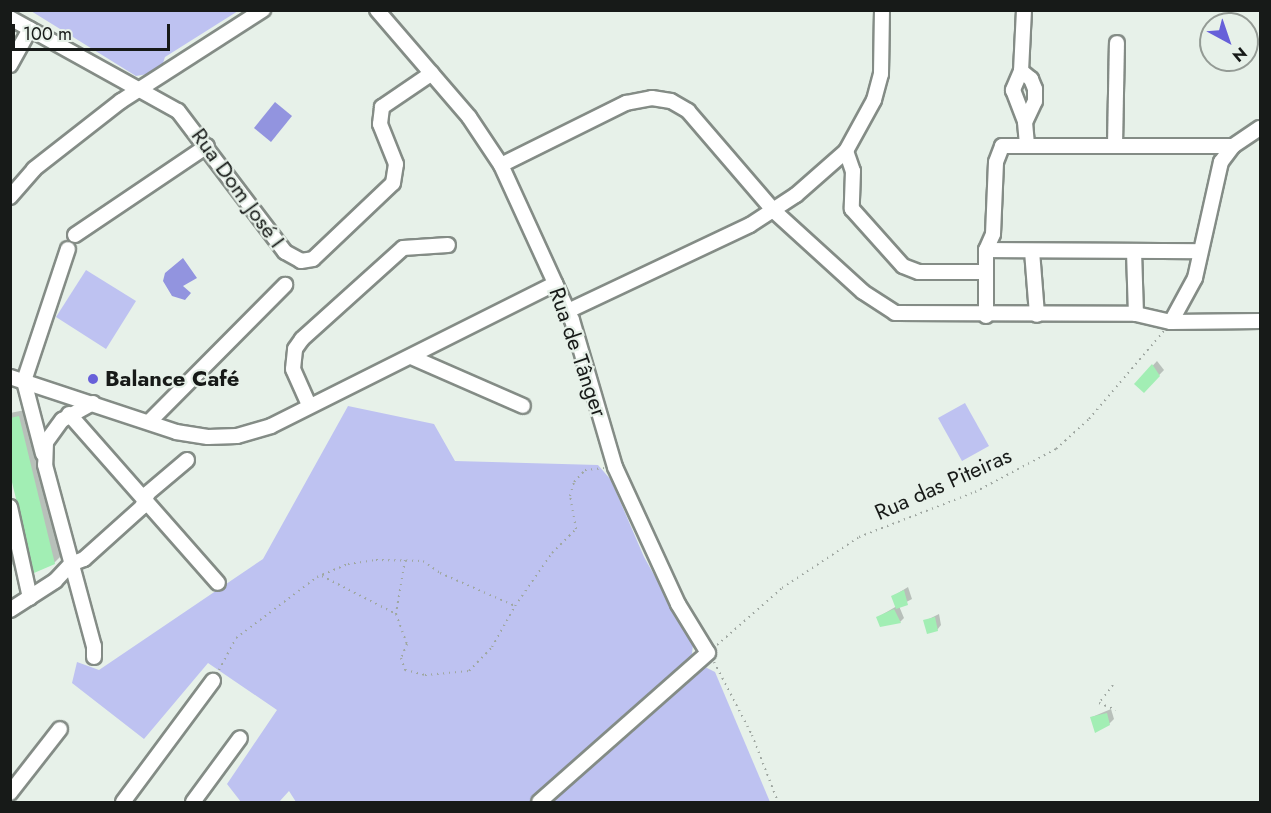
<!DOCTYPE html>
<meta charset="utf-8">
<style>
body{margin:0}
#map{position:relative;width:1271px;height:813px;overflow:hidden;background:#e7f1e9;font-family:Jost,sans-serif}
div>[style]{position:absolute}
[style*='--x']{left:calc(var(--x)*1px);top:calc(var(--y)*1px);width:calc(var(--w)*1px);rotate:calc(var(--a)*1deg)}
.green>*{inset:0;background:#bec2f1}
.water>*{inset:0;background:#9294df}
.shadow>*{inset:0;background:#0003}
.building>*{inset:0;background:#a2eeb4}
.path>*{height:2px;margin-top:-1px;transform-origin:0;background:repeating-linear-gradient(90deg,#9fa7a1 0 1.5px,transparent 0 6px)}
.roads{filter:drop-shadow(2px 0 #848c86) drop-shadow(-2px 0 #848c86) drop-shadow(0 2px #848c86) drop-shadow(0 -2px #848c86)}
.minor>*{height:14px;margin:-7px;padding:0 7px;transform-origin:7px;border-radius:7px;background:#fff}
.dots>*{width:16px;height:16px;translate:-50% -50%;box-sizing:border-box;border:3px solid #e7f1e9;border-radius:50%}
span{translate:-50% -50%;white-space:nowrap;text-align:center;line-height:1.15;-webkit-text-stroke:4.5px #e7f1e9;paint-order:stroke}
.street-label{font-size:22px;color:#171a18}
.poi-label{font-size:22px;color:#171a18;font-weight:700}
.left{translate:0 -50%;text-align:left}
.frame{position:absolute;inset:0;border:12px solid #171a18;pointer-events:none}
.north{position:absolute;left:1199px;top:12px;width:60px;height:60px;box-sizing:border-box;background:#e7f1e9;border:2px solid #949b95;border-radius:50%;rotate:140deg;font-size:16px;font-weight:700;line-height:24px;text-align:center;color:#171a18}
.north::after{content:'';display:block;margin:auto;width:21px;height:27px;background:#6760d9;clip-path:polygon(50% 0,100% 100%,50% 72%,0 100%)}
.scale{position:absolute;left:12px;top:24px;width:158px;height:27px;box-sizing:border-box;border:3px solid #171a18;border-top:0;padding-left:8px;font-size:18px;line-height:21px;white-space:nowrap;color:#171a18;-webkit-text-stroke:4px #e7f1e9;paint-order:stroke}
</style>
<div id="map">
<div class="green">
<i style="clip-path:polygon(31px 11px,238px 11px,165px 57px,160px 72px,136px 76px)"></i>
<i style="clip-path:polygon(86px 270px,136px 301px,106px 349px,56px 317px)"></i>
<i style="clip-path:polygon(965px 403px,989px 446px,962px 461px,938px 418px)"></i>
<i style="clip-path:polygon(348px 406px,434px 424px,455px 461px,598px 465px,611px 480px,644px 557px,693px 644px,692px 654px,683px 667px,530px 802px,296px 802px,289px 791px,279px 802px,241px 802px,227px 784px,277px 710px,208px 663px,144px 739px,72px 683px,77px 662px,99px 670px,263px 559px)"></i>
<i style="clip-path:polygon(705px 667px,715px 672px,770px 802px,551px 802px,700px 668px)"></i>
</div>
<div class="water">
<i style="clip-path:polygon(275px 102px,292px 116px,271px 142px,254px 128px)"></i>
<i style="clip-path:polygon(183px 258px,197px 278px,183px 286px,191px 293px,185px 300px,172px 296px,163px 281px,165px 273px)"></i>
</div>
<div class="shadow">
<i style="clip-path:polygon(1157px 361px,1164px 370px,1144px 391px,1136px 384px)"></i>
<i style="clip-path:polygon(25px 410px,61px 556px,54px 563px,10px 467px,10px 413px)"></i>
<i style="clip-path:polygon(10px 528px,25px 553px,10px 567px)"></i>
<i style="clip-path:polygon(908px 587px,912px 599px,899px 606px,904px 618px,900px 622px,878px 617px,897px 606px,895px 595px)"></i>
<i style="clip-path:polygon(939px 614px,941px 625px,937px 630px,925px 621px)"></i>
<i style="clip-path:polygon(1111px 709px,1114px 719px,1109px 724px,1092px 717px)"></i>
</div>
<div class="building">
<i style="clip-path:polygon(1152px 364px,1160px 376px,1144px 393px,1134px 384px)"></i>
<i style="clip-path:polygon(19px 416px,55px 564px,34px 573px,10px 474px,10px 418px)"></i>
<i style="clip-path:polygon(904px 590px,908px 605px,896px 609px,891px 596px)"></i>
<i style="clip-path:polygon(894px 609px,901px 623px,880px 627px,876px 617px)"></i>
<i style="clip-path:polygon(935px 617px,938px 631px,927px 634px,923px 620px)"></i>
<i style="clip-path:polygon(1107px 713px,1110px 725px,1095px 733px,1090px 717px)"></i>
</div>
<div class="path">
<i style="--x:405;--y:560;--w:55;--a:99.5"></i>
<i style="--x:396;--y:614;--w:32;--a:70"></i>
<i style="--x:407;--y:644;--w:15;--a:113"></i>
<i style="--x:401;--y:658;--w:13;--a:72"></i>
<i style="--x:405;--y:670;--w:21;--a:14"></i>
<i style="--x:425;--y:675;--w:44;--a:-5.2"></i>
<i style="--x:469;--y:671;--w:33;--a:-46"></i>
<i style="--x:492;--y:647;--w:47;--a:-60.7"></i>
<i style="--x:322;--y:576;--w:83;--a:27.2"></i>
<i style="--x:717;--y:645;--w:86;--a:-41.2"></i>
<i style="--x:782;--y:588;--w:92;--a:-33.5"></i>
<i style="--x:859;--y:537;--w:124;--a:-21.2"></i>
<i style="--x:975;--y:492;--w:92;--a:-28"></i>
<i style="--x:1056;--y:449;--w:45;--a:-42.3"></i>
<i style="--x:1089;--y:419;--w:116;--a:-49.6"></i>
<i style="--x:714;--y:662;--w:82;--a:62.5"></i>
<i style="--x:752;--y:735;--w:72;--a:68.8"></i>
<i style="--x:219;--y:670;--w:36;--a:-62"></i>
<i style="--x:236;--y:638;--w:101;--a:-37"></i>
<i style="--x:317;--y:577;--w:34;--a:-23"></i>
<i style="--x:348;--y:564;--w:28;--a:-8"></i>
<i style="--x:376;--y:560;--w:47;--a:1.2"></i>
<i style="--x:423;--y:561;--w:21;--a:35"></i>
<i style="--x:440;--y:573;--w:82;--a:23.7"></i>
<i style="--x:515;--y:606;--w:65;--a:-55.1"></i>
<i style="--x:552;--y:553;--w:34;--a:-45"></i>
<i style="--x:576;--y:529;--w:34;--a:-100"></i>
<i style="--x:570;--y:496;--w:15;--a:-74"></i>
<i style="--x:574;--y:482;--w:16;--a:-47"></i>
<i style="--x:585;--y:470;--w:19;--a:-6"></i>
<i style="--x:1113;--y:685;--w:23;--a:128"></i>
<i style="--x:1099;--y:703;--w:18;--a:22"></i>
</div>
<div class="roads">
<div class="minor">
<i style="--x:377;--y:10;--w:141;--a:49.3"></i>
<i style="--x:469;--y:117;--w:58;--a:56.3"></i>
<i style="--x:501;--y:165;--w:170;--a:65.4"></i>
<i style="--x:572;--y:320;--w:153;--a:73.7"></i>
<i style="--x:615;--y:467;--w:151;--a:65.3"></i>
<i style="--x:678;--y:604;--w:57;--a:58.5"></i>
<i style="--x:708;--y:653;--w:225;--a:138.6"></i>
<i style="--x:1024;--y:10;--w:61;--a:92.8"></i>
<i style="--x:1021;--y:71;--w:21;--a:113"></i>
<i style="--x:1013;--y:90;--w:34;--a:69"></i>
<i style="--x:1025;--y:122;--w:22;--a:85"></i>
<i style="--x:10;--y:18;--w:192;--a:29"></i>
<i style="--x:178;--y:111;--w:177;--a:52.8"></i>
<i style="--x:285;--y:252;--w:18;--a:29"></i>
<i style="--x:301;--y:261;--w:12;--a:-9"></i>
<i style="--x:313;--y:259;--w:110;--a:-43.5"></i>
<i style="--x:393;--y:183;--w:19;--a:-81"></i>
<i style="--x:396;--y:164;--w:43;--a:-111.8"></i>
<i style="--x:380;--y:124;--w:17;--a:-83"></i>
<i style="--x:382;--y:107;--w:60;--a:-34.2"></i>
<i style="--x:10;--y:65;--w:41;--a:-60.9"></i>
<i style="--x:1021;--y:71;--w:13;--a:39"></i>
<i style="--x:1031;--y:79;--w:11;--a:68"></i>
<i style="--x:1035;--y:89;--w:12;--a:90"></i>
<i style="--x:1035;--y:101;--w:23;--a:115"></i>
<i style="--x:1115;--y:145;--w:102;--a:-88.9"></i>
<i style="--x:846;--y:151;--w:21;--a:71"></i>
<i style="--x:853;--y:171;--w:38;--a:92"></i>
<i style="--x:852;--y:209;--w:76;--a:48.2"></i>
<i style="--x:903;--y:266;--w:17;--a:21"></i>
<i style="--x:919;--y:272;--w:66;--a:0"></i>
<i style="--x:501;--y:165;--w:140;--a:-26.4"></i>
<i style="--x:626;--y:103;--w:26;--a:-11"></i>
<i style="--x:652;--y:98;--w:19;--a:9"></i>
<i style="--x:671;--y:101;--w:20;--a:30"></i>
<i style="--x:688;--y:111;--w:132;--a:49.3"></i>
<i style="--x:774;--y:211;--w:120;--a:42.3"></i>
<i style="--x:863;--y:292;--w:38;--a:33"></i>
<i style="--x:895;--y:313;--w:241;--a:0.2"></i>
<i style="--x:1136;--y:314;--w:36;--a:13"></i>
<i style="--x:1171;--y:322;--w:89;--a:-0.6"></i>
<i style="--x:10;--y:197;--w:37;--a:-49"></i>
<i style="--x:34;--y:169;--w:110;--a:-38"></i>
<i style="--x:121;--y:101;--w:169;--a:-32.7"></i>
<i style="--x:75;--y:235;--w:159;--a:-34"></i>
<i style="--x:986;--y:250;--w:214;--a:0.3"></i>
<i style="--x:1032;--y:251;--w:64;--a:85.5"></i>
<i style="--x:1134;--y:251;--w:63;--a:88.2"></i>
<i style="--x:568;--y:311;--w:201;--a:-25.3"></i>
<i style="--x:750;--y:225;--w:55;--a:-33.1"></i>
<i style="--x:796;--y:195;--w:67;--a:-41.3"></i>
<i style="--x:846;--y:151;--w:58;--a:-61.2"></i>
<i style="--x:874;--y:100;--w:27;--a:-75"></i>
<i style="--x:881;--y:74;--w:64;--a:-89.1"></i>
<i style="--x:986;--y:316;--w:66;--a:-90"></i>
<i style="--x:986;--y:250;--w:17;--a:-66"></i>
<i style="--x:993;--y:234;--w:72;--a:-87.6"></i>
<i style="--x:996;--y:162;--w:17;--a:-69"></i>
<i style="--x:1002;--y:146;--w:231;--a:0"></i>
<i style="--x:1171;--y:322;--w:50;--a:-61.4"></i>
<i style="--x:1195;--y:278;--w:119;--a:-77.4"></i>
<i style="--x:1221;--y:162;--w:20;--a:-53"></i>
<i style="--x:1233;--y:146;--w:32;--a:-34"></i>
<i style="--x:411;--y:357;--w:122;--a:23.6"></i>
<i style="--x:10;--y:377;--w:175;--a:18.3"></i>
<i style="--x:176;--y:432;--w:32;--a:9"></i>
<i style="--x:208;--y:437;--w:29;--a:-2"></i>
<i style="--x:237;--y:436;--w:35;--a:-16"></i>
<i style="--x:271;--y:426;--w:318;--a:-26.6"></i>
<i style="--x:93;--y:403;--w:35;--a:151"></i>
<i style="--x:62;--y:420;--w:27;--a:126"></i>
<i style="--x:46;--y:442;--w:23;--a:92"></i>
<i style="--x:45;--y:465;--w:188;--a:74.9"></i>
<i style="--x:94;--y:646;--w:11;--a:90"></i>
<i style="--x:309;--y:405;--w:39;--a:-114"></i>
<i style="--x:293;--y:369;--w:20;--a:-84"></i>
<i style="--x:295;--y:349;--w:12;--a:-55"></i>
<i style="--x:302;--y:339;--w:136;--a:-42"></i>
<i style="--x:403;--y:248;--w:45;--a:-3.8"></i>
<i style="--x:69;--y:414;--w:225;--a:48.6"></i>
<i style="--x:150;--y:421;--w:192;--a:-45.2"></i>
<i style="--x:43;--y:454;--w:75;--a:-104.6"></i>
<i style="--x:24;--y:381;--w:139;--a:-71.6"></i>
<i style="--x:10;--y:507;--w:93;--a:77.6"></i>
<i style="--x:10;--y:610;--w:54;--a:-32.8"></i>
<i style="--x:55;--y:581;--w:23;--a:-47"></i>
<i style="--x:71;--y:564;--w:14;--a:-21"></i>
<i style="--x:84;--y:559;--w:78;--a:-41.9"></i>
<i style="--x:142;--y:507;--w:15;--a:-67"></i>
<i style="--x:148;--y:493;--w:51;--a:-40.2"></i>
<i style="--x:10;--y:793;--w:81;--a:-52"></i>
<i style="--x:123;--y:802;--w:151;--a:-53.4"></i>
<i style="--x:193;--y:802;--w:79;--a:-53.7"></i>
</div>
</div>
<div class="dots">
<i style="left:93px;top:379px;background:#6760d9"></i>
</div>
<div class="street-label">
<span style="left:238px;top:188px;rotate:54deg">Rua Dom José I</span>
<span style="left:578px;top:352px;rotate:71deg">Rua de Tânger</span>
<span style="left:943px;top:484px;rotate:-24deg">Rua das Piteiras</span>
</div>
<div class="poi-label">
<span class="left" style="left:105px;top:379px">Balance Café</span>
</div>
<div class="frame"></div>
<div class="north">N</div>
<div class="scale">100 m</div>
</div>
